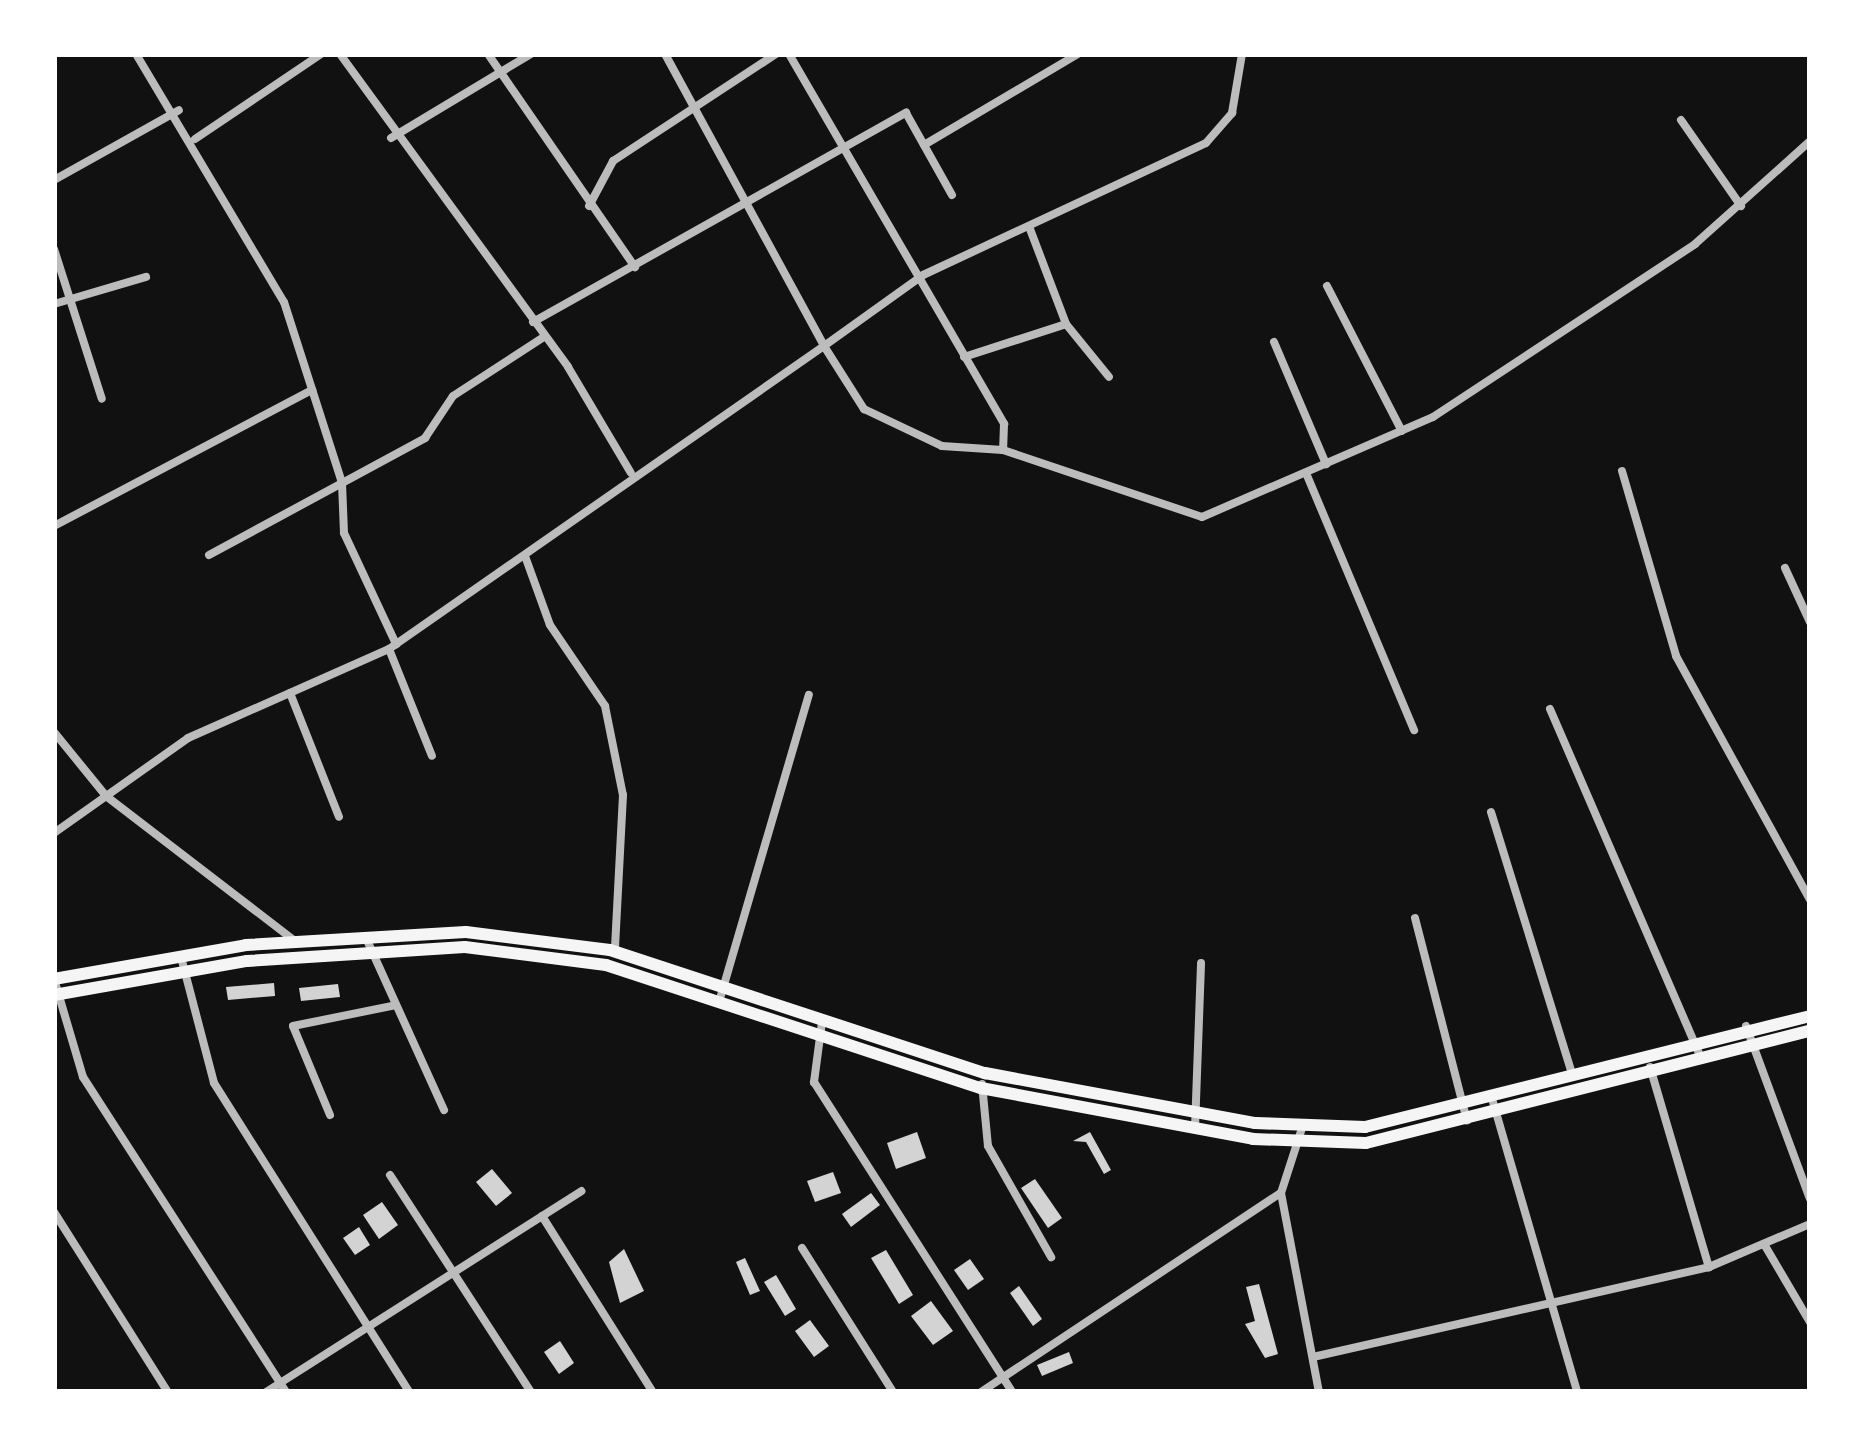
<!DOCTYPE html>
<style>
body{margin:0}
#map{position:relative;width:1864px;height:1446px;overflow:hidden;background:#111;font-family:Commissioner,sans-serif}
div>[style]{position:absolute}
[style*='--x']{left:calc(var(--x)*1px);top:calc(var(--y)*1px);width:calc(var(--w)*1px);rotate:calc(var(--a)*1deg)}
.building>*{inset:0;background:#d3d3d3}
.minor>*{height:8px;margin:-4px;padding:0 4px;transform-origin:4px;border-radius:4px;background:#bcbcbc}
.secondary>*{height:12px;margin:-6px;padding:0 6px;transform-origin:6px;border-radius:6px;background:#f5f5f5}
span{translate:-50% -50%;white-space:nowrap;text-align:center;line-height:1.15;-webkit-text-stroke:9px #fff;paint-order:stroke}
.frame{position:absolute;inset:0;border:57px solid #fff;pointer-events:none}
</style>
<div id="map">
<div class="building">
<i style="clip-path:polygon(274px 983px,275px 996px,228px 1000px,226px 987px)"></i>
<i style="clip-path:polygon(338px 984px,340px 997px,301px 1001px,299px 988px)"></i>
<i style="clip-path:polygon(917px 1132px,926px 1158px,896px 1169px,887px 1143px)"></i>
<i style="clip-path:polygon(1090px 1132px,1111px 1170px,1104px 1174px,1086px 1142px,1073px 1141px)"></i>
<i style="clip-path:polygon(492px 1169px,512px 1193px,496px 1206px,476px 1182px)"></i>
<i style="clip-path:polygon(833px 1172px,841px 1193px,815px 1202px,807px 1181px)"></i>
<i style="clip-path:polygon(1035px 1179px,1062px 1218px,1048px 1228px,1021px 1188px)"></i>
<i style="clip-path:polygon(871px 1193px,880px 1205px,851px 1227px,842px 1214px)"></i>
<i style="clip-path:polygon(382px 1202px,398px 1225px,379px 1239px,363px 1215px)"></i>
<i style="clip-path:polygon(359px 1227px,370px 1245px,355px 1255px,343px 1238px)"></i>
<i style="clip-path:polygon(624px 1249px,644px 1291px,620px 1303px,609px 1262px)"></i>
<i style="clip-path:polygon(886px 1250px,913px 1295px,899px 1304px,871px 1258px)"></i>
<i style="clip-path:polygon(745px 1258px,760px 1291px,750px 1295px,736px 1262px)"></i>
<i style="clip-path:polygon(970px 1259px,984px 1279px,968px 1290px,954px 1270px)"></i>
<i style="clip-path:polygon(776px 1275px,796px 1309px,785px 1316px,764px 1282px)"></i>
<i style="clip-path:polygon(1259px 1284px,1278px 1354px,1265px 1358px,1245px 1324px,1255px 1321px,1246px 1287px)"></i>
<i style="clip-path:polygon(1019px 1286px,1042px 1319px,1033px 1326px,1010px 1293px)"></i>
<i style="clip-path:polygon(931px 1301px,953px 1331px,933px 1345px,911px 1316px)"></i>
<i style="clip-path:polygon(810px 1320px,829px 1346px,814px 1357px,795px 1331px)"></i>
<i style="clip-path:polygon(560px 1341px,574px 1363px,559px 1374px,544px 1352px)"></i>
<i style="clip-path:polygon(1069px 1352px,1073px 1363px,1042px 1376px,1037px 1365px)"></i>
</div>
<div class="minor">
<i style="--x:136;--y:54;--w:289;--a:59.2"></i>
<i style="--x:284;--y:302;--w:190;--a:72.2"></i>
<i style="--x:342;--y:483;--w:50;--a:87.7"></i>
<i style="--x:344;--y:533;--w:123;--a:64.9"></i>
<i style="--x:340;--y:54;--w:387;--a:53.9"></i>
<i style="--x:568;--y:367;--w:123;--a:59.3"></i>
<i style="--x:488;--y:54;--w:259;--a:55.4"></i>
<i style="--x:665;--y:54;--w:332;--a:61.4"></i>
<i style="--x:824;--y:346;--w:122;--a:-35.6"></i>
<i style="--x:923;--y:275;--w:312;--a:-25"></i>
<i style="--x:1206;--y:143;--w:40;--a:-49"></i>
<i style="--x:1232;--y:113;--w:60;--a:-80.4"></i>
<i style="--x:789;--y:54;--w:428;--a:59.8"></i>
<i style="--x:1004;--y:424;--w:26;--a:92"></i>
<i style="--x:1681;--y:120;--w:105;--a:55.1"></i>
<i style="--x:391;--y:138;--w:163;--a:-31"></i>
<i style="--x:195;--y:139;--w:152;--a:-34"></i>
<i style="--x:924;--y:145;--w:179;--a:-30.6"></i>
<i style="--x:54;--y:180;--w:143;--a:-29.2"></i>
<i style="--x:589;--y:206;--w:51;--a:-61.9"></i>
<i style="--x:613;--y:161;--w:195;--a:-33.3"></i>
<i style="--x:1030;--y:229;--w:102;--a:69.2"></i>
<i style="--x:1066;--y:324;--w:68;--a:50.9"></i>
<i style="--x:54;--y:249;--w:157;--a:72.3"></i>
<i style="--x:1327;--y:286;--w:163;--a:62.7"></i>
<i style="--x:54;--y:304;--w:96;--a:-16.4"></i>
<i style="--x:533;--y:322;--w:428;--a:-29.3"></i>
<i style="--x:906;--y:113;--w:94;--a:60.7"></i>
<i style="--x:1274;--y:342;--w:133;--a:66.9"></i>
<i style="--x:964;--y:357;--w:107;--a:-17.9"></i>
<i style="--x:1622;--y:471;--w:193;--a:73.7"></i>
<i style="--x:1676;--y:656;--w:278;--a:61.2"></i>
<i style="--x:1306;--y:473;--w:279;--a:67.2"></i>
<i style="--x:54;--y:526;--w:292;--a:-27.8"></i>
<i style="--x:209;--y:555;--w:246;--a:-28.4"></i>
<i style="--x:425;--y:438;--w:50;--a:-56.3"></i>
<i style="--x:453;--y:396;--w:108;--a:-33"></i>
<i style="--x:525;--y:556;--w:73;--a:70.1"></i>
<i style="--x:550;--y:625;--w:98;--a:55.8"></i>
<i style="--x:605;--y:706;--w:91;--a:78.6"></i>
<i style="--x:623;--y:795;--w:155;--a:93"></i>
<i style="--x:1785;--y:568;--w:60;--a:65.2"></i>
<i style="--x:389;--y:649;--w:115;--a:68.1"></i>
<i style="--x:290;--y:693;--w:133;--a:68.4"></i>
<i style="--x:1550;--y:709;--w:375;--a:66.6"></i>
<i style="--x:54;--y:732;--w:82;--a:50.9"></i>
<i style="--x:106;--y:796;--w:240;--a:37.5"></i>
<i style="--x:1491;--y:812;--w:274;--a:72.8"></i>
<i style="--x:54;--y:833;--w:164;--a:-35.3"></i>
<i style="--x:188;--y:738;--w:220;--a:-23.9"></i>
<i style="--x:389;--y:649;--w:530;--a:-34.86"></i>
<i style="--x:824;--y:346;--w:75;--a:57.6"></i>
<i style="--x:864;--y:409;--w:86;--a:25.4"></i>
<i style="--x:942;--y:446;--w:61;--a:3.8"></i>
<i style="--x:1003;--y:450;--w:210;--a:18.6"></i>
<i style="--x:1202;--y:517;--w:252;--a:-23.4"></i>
<i style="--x:1433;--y:417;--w:314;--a:-33.4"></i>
<i style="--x:1695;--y:244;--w:154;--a:-41.8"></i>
<i style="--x:1415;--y:918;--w:209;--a:75.6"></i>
<i style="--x:366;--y:938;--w:189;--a:65.6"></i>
<i style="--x:181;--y:957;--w:130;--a:75.3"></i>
<i style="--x:214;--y:1083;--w:365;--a:57.7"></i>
<i style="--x:54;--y:979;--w:102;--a:73.5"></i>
<i style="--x:83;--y:1077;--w:375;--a:57.2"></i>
<i style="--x:719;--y:1002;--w:320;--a:-73.7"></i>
<i style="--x:822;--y:1022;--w:61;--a:97.6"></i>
<i style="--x:814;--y:1082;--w:368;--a:57.4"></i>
<i style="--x:1746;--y:1026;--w:184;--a:69.7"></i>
<i style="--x:1650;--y:1067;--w:209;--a:73.6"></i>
<i style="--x:982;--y:1084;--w:62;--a:84.5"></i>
<i style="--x:988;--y:1146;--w:128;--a:60.4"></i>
<i style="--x:1493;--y:1102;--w:302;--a:73.8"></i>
<i style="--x:330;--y:1115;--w:96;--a:-112.6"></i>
<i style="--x:293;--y:1026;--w:105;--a:-11.5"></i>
<i style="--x:1303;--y:1125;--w:71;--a:107.9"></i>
<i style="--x:1281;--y:1193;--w:203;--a:79.2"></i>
<i style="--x:1195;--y:1128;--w:165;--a:-87.9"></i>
<i style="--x:390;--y:1175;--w:259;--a:57"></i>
<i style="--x:54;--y:1212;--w:213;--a:57.7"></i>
<i style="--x:542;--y:1216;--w:208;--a:57.8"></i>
<i style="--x:1764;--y:1244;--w:91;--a:59.5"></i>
<i style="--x:802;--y:1248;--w:170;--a:57.7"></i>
<i style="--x:1313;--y:1357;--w:406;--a:-12.8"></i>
<i style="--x:1709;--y:1267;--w:110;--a:-23.1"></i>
<i style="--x:266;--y:1392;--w:374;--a:-32.5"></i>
<i style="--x:981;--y:1392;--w:360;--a:-33.6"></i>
</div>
<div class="secondary">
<i style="--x:54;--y:979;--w:195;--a:-10"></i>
<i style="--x:246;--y:945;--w:220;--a:-3.4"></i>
<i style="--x:466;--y:932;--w:145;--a:7.1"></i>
<i style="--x:610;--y:950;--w:395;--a:18.2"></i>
<i style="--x:985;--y:1073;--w:275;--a:10.5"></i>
<i style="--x:1255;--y:1123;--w:110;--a:2.1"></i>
<i style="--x:1365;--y:1127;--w:459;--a:-14"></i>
<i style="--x:54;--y:995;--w:196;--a:-10"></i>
<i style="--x:247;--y:961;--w:218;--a:-3.7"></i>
<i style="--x:465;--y:947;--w:142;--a:7.3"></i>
<i style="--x:606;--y:965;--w:395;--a:18.2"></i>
<i style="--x:981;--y:1088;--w:277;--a:10.6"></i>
<i style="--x:1253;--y:1139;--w:113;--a:2"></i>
<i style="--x:1366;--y:1143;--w:458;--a:-14.2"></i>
</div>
<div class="frame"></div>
</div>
